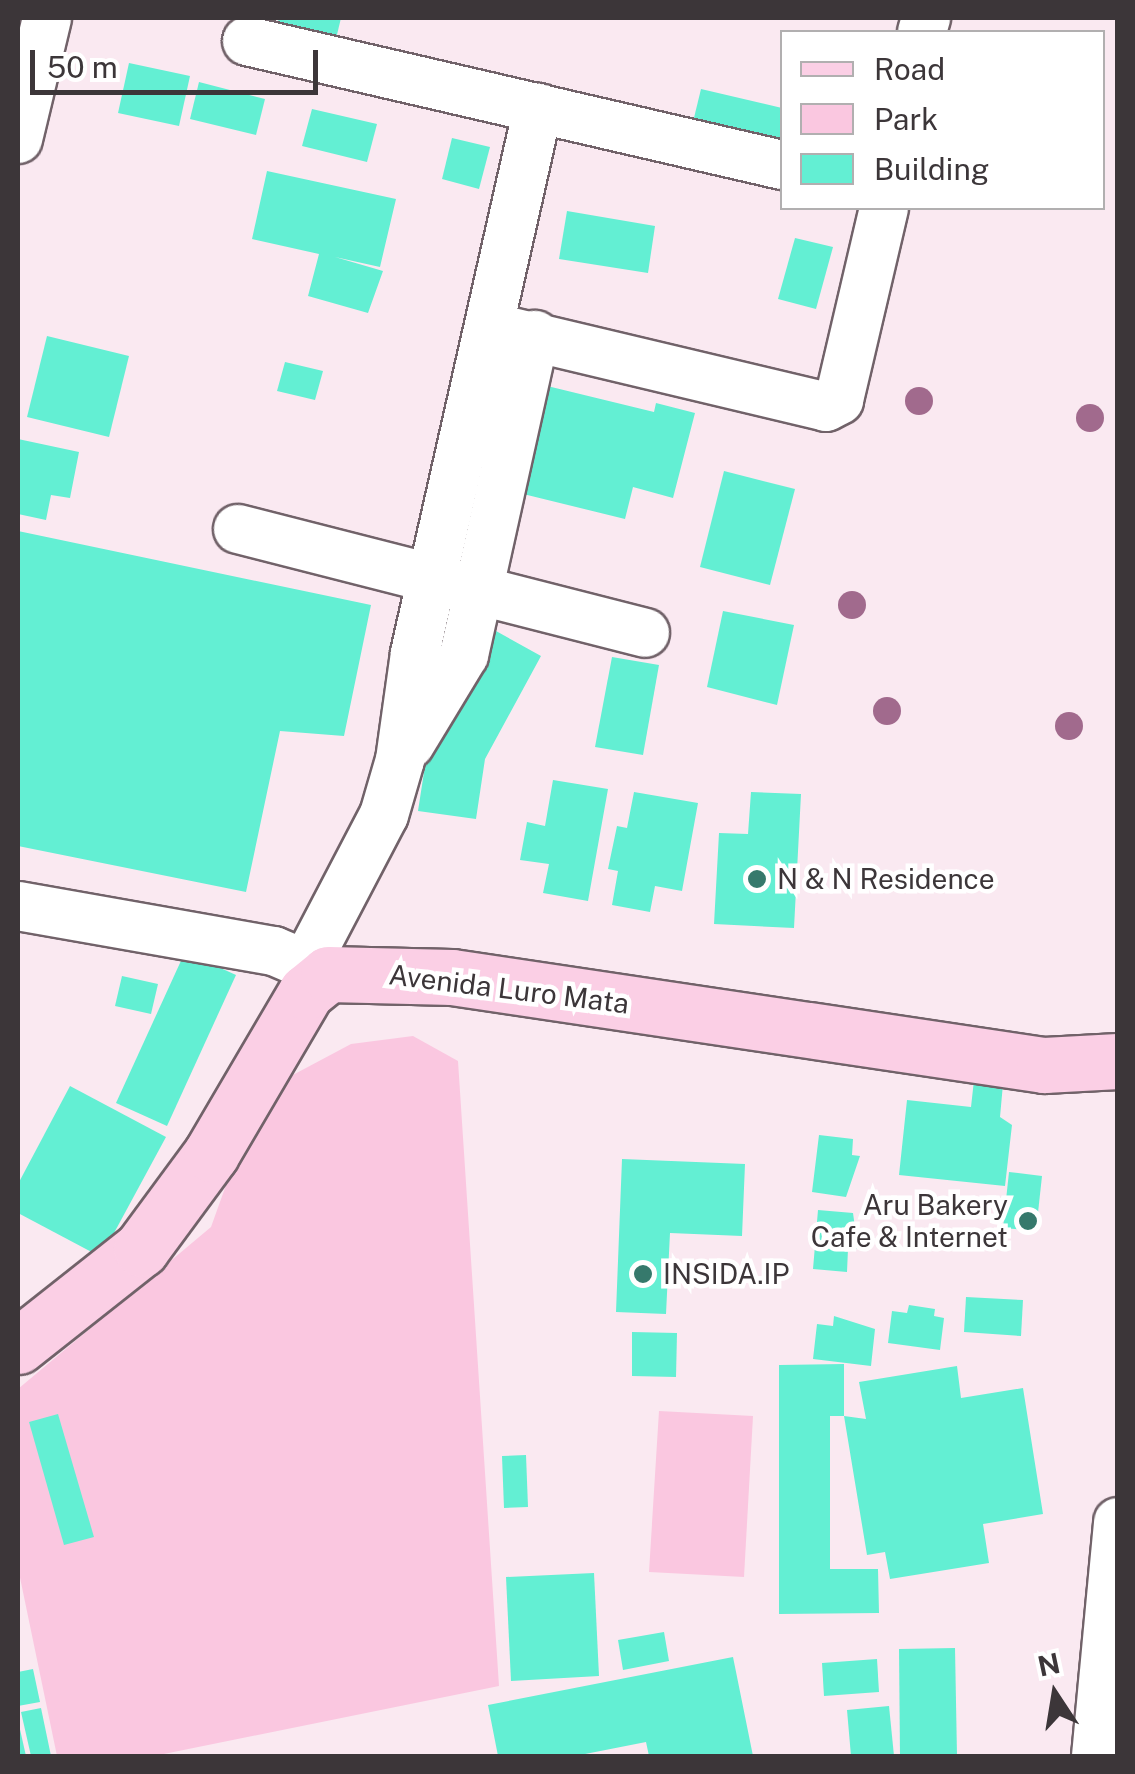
<!DOCTYPE html>
<style>
body{margin:0}
#map{position:relative;width:1135px;height:1774px;overflow:hidden;background:#fae9f1;font-family:"Public Sans",sans-serif}
div>[style]{position:absolute}
[style*='--x']{left:calc(var(--x)*1px);top:calc(var(--y)*1px);width:calc(var(--w)*1px);rotate:calc(var(--a)*1deg)}
.green>*{inset:0;background:#fac7e0}
.building>*{inset:0;background:#63efd3}
.roads{filter:drop-shadow(2px 0 #716269) drop-shadow(-2px 0 #716269) drop-shadow(0 2px #716269) drop-shadow(0 -2px #716269)}
.minor>*{height:48px;margin:-24px;padding:0 24px;transform-origin:24px;border-radius:24px;background:#fff}
.major>*{height:55px;margin:-27.5px;padding:0 27.5px;transform-origin:27.5px;border-radius:27.5px;background:#fbcfe5}
.trees>*{width:28px;height:28px;margin:-14px;border-radius:50%;background:#a16a8d}
.dots>*{width:28px;height:28px;translate:-50% -50%;box-sizing:border-box;border:5px solid #fff;border-radius:50%}
span{translate:-50% -50%;white-space:nowrap;text-align:center;line-height:1.15;-webkit-text-stroke:9px #fff;paint-order:stroke}
.poi-label{font-size:28px;color:#3c3639}
.left{translate:0 -50%;text-align:left}
.right{translate:-100% -50%;text-align:right}
.street-label{font-size:28px;color:#3c3639}
.frame{position:absolute;inset:0;border:20px solid #3c3639;pointer-events:none}
.legend{position:absolute;left:780px;top:30px;width:325px;height:180px;box-sizing:border-box;background:#fff;border:2px solid #b1afb0;margin:0;padding:12px 18px;list-style:none;font-size:30px;color:#3c3639}
.legend li{display:flex;align-items:center;gap:20px;height:50px}
.legend b{width:50px;border:2px solid #b1afb0}
.north{position:absolute;left:1005px;top:1644px;width:100px;height:100px;-webkit-text-stroke:8px #fff;paint-order:stroke;rotate:348deg;font-size:28px;font-weight:700;line-height:40px;text-align:center;color:#3c3639}
.north::after{content:'';display:block;margin:auto;width:35px;height:45px;background:#3c3639;clip-path:polygon(50% 0,100% 100%,50% 72%,0 100%)}
.scale{position:absolute;left:30px;top:50px;width:288px;height:45px;box-sizing:border-box;border:5px solid #3c3639;border-top:0;padding-left:12px;font-size:30px;line-height:35px;white-space:nowrap;color:#3c3639;-webkit-text-stroke:8px #fff;paint-order:stroke}
</style>
<div id="map">
<div class="green">
<i style="clip-path:polygon(413px 1036px,458px 1061px,499px 1686px,154px 1756px,57px 1756px,18px 1568px,18px 1389px,211px 1227px,259px 1093px,351px 1044px)"></i>
<i style="clip-path:polygon(659px 1411px,753px 1416px,744px 1577px,649px 1572px)"></i>
</div>
<div class="building">
<i style="clip-path:polygon(279px 18px,341px 18px,334px 47px,275px 33px)"></i>
<i style="clip-path:polygon(129px 63px,190px 76px,179px 126px,118px 113px)"></i>
<i style="clip-path:polygon(199px 82px,265px 99px,256px 135px,190px 119px)"></i>
<i style="clip-path:polygon(701px 89px,782px 108px,782px 142px,692px 126px)"></i>
<i style="clip-path:polygon(312px 109px,377px 124px,367px 162px,302px 146px)"></i>
<i style="clip-path:polygon(452px 138px,490px 147px,479px 189px,442px 179px)"></i>
<i style="clip-path:polygon(267px 171px,396px 199px,380px 267px,335px 257px,383px 271px,368px 313px,308px 296px,319px 254px,252px 239px)"></i>
<i style="clip-path:polygon(567px 211px,655px 226px,648px 273px,559px 259px)"></i>
<i style="clip-path:polygon(795px 238px,833px 247px,816px 309px,778px 299px)"></i>
<i style="clip-path:polygon(47px 336px,129px 356px,109px 437px,27px 417px)"></i>
<i style="clip-path:polygon(285px 362px,323px 371px,315px 400px,277px 391px)"></i>
<i style="clip-path:polygon(539px 384px,654px 412px,656px 403px,695px 413px,673px 498px,633px 487px,625px 519px,511px 491px)"></i>
<i style="clip-path:polygon(18px 439px,79px 452px,70px 498px,51px 495px,46px 520px,18px 514px)"></i>
<i style="clip-path:polygon(724px 471px,795px 489px,770px 585px,700px 567px)"></i>
<i style="clip-path:polygon(18px 531px,371px 605px,344px 736px,280px 731px,246px 892px,18px 846px)"></i>
<i style="clip-path:polygon(723px 611px,794px 625px,777px 705px,707px 687px)"></i>
<i style="clip-path:polygon(487px 626px,541px 656px,485px 759px,476px 819px,418px 811px,431px 727px)"></i>
<i style="clip-path:polygon(612px 657px,659px 665px,643px 755px,595px 747px)"></i>
<i style="clip-path:polygon(553px 780px,608px 789px,588px 901px,543px 893px,549px 864px,520px 860px,527px 822px,545px 826px)"></i>
<i style="clip-path:polygon(634px 792px,698px 803px,682px 891px,655px 886px,650px 912px,612px 905px,618px 871px,608px 869px,617px 826px,627px 828px)"></i>
<i style="clip-path:polygon(751px 792px,801px 794px,794px 928px,714px 924px,719px 833px,748px 834px)"></i>
<i style="clip-path:polygon(185px 952px,236px 975px,167px 1126px,116px 1103px)"></i>
<i style="clip-path:polygon(122px 976px,158px 984px,151px 1014px,115px 1006px)"></i>
<i style="clip-path:polygon(974px 1080px,1003px 1084px,1000px 1117px,1012px 1125px,1005px 1186px,899px 1175px,907px 1100px,971px 1107px)"></i>
<i style="clip-path:polygon(70px 1086px,166px 1137px,101px 1257px,18px 1213px,18px 1184px)"></i>
<i style="clip-path:polygon(819px 1135px,853px 1139px,852px 1155px,860px 1156px,846px 1197px,812px 1192px)"></i>
<i style="clip-path:polygon(622px 1159px,745px 1164px,742px 1236px,670px 1233px,666px 1314px,616px 1312px)"></i>
<i style="clip-path:polygon(1009px 1172px,1042px 1176px,1036px 1231px,1003px 1228px)"></i>
<i style="clip-path:polygon(818px 1210px,853px 1213px,858px 1249px,848px 1249px,847px 1272px,813px 1269px)"></i>
<i style="clip-path:polygon(966px 1297px,1023px 1300px,1021px 1336px,964px 1332px)"></i>
<i style="clip-path:polygon(909px 1305px,935px 1309px,934px 1316px,944px 1318px,940px 1350px,888px 1343px,892px 1311px,907px 1313px)"></i>
<i style="clip-path:polygon(834px 1316px,875px 1329px,871px 1366px,813px 1359px,817px 1324px,833px 1326px)"></i>
<i style="clip-path:polygon(632px 1332px,677px 1333px,676px 1377px,632px 1376px)"></i>
<i style="clip-path:polygon(844px 1364px,844px 1416px,830px 1416px,830px 1569px,878px 1569px,879px 1613px,779px 1614px,779px 1365px)"></i>
<i style="clip-path:polygon(957px 1366px,961px 1398px,1023px 1388px,1043px 1514px,983px 1524px,989px 1563px,890px 1579px,885px 1552px,867px 1555px,844px 1416px,866px 1419px,859px 1382px)"></i>
<i style="clip-path:polygon(58px 1414px,94px 1537px,64px 1545px,29px 1422px)"></i>
<i style="clip-path:polygon(526px 1455px,528px 1507px,504px 1508px,502px 1456px)"></i>
<i style="clip-path:polygon(594px 1573px,599px 1676px,511px 1681px,506px 1577px)"></i>
<i style="clip-path:polygon(664px 1632px,669px 1661px,623px 1670px,618px 1640px)"></i>
<i style="clip-path:polygon(955px 1648px,957px 1756px,900px 1756px,899px 1649px)"></i>
<i style="clip-path:polygon(733px 1657px,753px 1756px,649px 1756px,646px 1742px,575px 1756px,498px 1756px,488px 1705px)"></i>
<i style="clip-path:polygon(877px 1659px,879px 1692px,824px 1696px,822px 1663px)"></i>
<i style="clip-path:polygon(33px 1669px,40px 1702px,18px 1706px,18px 1672px)"></i>
<i style="clip-path:polygon(889px 1706px,894px 1756px,851px 1756px,847px 1710px)"></i>
<i style="clip-path:polygon(41px 1708px,51px 1756px,31px 1756px,21px 1712px)"></i>
<i style="clip-path:polygon(18px 1725px,19px 1725px,26px 1756px,18px 1756px)"></i>
</div>
<div class="roads">
<div class="minor">
<i style="--x:922;--y:32;--w:15;--a:-74"></i>
<i style="--x:247;--y:41;--w:549;--a:13.05"></i>
<i style="--x:18;--y:139;--w:124;--a:-76.5"></i>
<i style="--x:491;--y:327;--w:344;--a:13.4"></i>
<i style="--x:826;--y:407;--w:15;--a:-28"></i>
<i style="--x:839;--y:400;--w:197;--a:-76.8"></i>
<i style="--x:238;--y:529;--w:420;--a:14.3"></i>
<i style="--x:410;--y:744;--w:104;--a:-58.8"></i>
<i style="--x:464;--y:655;--w:328;--a:-77.5"></i>
<i style="--x:18;--y:906;--w:260;--a:10"></i>
<i style="--x:274;--y:951;--w:59;--a:23.1"></i>
<i style="--x:306;--y:964;--w:168;--a:-62.4"></i>
<i style="--x:384;--y:815;--w:57;--a:-73.8"></i>
<i style="--x:400;--y:760;--w:108;--a:-82"></i>
<i style="--x:415;--y:653;--w:559;--a:-77.28"></i>
<i style="--x:1096;--y:1756;--w:235;--a:-84.6"></i>
</div>
<div class="major">
<i style="--x:18;--y:1346;--w:157;--a:-38.3"></i>
<i style="--x:141;--y:1249;--w:118;--a:-53.6"></i>
<i style="--x:211;--y:1154;--w:188;--a:-59.6"></i>
<i style="--x:306;--y:992;--w:28;--a:-39"></i>
<i style="--x:328;--y:974;--w:124;--a:1.4"></i>
<i style="--x:452;--y:977;--w:599;--a:8.46"></i>
<i style="--x:1044;--y:1065;--w:74;--a:-3.1"></i>
</div>
</div>
<div class="trees">
<i style="left:919px;top:401px"></i>
<i style="left:1090px;top:418px"></i>
<i style="left:852px;top:605px"></i>
<i style="left:887px;top:711px"></i>
<i style="left:1069px;top:726px"></i>
</div>
<div class="dots">
<i style="left:757px;top:879px;background:#36796c"></i>
<i style="left:1028px;top:1221px;background:#36796c"></i>
<i style="left:643px;top:1274px;background:#36796c"></i>
</div>
<div class="poi-label">
<span class="left" style="left:777px;top:879px">N &amp; N Residence</span>
<span class="right" style="left:1008px;top:1221px">Aru Bakery<br>Cafe &amp; Internet</span>
<span class="left" style="left:663px;top:1274px">INSIDA.IP</span>
</div>
<div class="street-label">
<span style="left:509px;top:989px;rotate:7deg">Avenida Luro Mata</span>
</div>
<div class="frame"></div>
<ul class="legend">
<li><b style="height:12px;background:#fbcfe5"></b>Road</li>
<li><b style="height:28px;background:#fac7e0"></b>Park</li>
<li><b style="height:28px;background:#63efd3"></b>Building</li>
</ul>
<div class="north">N</div>
<div class="scale">50 m</div>
</div>
